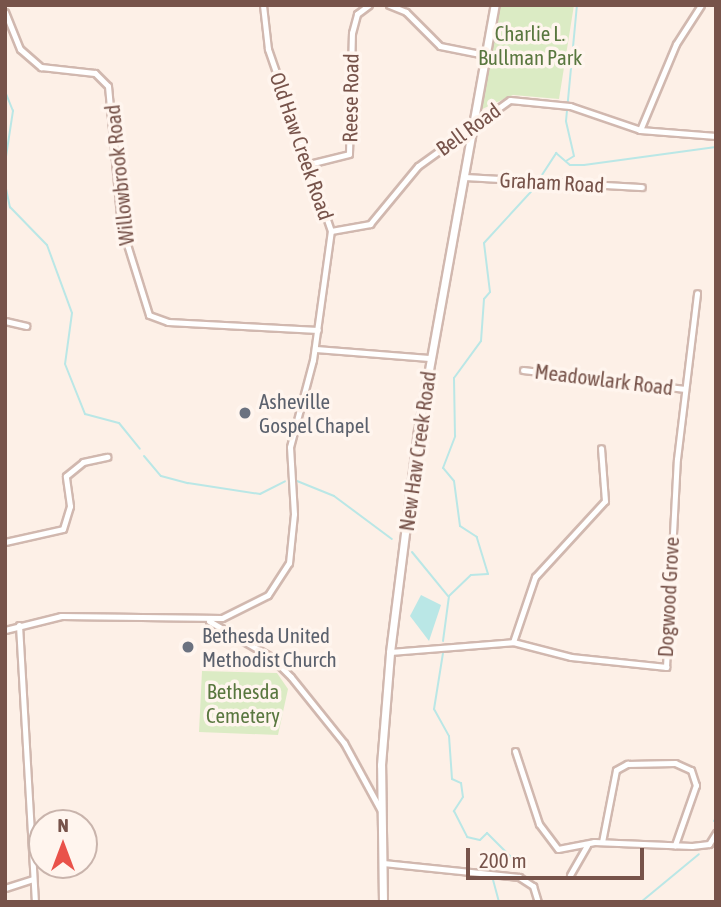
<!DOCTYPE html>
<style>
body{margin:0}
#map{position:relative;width:721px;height:907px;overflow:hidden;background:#fdf0e7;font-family:"Asap Condensed",sans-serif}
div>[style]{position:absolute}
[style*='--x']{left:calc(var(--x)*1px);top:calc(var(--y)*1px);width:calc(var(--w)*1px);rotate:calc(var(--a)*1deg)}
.green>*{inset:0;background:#dbebc4}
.water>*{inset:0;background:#bae7e6}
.stream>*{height:2px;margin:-1px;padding:0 1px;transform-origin:1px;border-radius:1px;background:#bae7e6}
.roads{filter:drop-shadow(2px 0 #d1b8af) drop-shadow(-2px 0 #d1b8af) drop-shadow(0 2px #d1b8af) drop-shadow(0 -2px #d1b8af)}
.minor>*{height:5px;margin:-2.5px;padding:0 2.5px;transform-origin:2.5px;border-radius:2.5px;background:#fff}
.tertiary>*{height:7px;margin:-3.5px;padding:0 3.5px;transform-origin:3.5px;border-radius:3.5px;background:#fff}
.dots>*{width:19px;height:19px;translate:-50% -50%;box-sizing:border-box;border:4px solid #fff5ee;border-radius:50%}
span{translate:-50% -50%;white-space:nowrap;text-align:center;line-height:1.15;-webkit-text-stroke:7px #fff5ee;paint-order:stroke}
.park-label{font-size:21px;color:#59773f}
.street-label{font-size:21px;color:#77534a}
.worship-label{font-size:21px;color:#5b616d}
.left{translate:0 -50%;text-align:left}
.frame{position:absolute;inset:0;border:7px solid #77534a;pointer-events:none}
.north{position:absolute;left:28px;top:809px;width:70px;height:70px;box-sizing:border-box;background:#fff5ee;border:2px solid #c9b4ac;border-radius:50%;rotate:0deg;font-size:19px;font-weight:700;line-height:28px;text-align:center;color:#77534a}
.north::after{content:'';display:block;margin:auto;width:24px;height:32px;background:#e9524a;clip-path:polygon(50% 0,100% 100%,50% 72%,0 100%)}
.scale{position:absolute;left:466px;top:848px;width:178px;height:32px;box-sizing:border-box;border:4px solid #77534a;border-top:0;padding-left:9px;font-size:21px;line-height:24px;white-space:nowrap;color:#77534a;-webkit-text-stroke:5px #fff5ee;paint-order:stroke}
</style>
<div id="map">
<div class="green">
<i style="clip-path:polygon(498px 5px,574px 5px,559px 99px,513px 95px,478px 111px)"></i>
<i style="clip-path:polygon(202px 671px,277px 673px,288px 689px,278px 735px,199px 732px)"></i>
</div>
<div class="water">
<i style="clip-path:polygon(421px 595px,441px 605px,429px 641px,410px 616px)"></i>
</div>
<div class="stream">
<i style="--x:566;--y:161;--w:9;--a:-32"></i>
<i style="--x:574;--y:156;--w:36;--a:-103"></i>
<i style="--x:566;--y:121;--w:117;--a:-84.6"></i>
<i style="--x:5;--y:163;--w:53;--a:-81.3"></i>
<i style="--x:13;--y:111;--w:18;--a:-112"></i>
<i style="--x:540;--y:178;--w:30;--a:-57"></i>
<i style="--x:556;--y:153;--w:18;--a:41"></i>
<i style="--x:570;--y:165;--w:14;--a:0"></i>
<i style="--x:584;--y:165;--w:133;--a:-7.8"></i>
<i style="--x:5;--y:184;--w:24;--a:78"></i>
<i style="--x:10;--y:207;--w:53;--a:45.8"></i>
<i style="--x:47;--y:245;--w:72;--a:69.8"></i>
<i style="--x:72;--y:313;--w:51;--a:97.8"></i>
<i style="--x:65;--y:364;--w:54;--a:68.2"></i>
<i style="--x:85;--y:414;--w:35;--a:15"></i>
<i style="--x:119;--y:423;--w:33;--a:51"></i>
<i style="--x:144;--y:456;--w:26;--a:50"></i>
<i style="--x:161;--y:476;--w:28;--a:15"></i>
<i style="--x:188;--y:483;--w:73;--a:8.7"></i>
<i style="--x:260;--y:494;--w:28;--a:-27"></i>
<i style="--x:297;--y:481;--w:40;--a:22"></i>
<i style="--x:334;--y:496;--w:72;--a:36.6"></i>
<i style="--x:412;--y:552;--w:57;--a:50.7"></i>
<i style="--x:443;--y:641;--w:45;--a:-82.4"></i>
<i style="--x:449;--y:596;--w:30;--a:-44"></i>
<i style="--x:471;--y:575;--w:17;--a:-3"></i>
<i style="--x:488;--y:574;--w:39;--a:-107"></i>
<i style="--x:477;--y:537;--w:20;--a:-147"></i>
<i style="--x:460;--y:526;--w:45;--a:-97.6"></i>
<i style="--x:454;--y:481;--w:17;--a:-130"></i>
<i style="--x:443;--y:468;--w:34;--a:-69"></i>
<i style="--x:455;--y:436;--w:58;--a:-91"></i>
<i style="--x:454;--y:378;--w:46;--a:-53.9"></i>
<i style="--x:481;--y:341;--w:42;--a:-85.9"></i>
<i style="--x:484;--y:299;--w:9;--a:-49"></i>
<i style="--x:490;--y:292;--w:49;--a:-97"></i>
<i style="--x:484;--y:243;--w:80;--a:-47.5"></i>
<i style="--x:443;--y:653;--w:57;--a:99.1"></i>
<i style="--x:434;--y:709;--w:31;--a:61"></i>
<i style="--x:449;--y:736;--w:43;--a:86"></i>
<i style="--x:452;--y:779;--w:10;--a:24"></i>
<i style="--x:461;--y:783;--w:14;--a:82"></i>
<i style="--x:463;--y:797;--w:17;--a:123"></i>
<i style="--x:454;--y:811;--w:29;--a:63"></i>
<i style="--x:467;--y:837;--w:13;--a:13"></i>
<i style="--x:480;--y:840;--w:10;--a:-45"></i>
<i style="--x:487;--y:833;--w:34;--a:45"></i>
<i style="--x:511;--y:857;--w:19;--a:171"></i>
<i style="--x:492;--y:860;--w:11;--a:100"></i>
<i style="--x:714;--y:821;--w:4;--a:-56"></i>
<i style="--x:492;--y:876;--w:27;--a:75"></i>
<i style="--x:641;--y:902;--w:75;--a:-39.6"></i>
</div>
<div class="roads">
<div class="minor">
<i style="--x:389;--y:5;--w:18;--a:22"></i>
<i style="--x:406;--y:12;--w:48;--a:45"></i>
<i style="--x:440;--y:46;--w:46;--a:11.3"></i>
<i style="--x:5;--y:12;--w:40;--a:68"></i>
<i style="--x:20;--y:49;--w:28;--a:41"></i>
<i style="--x:41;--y:67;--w:54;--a:6.3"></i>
<i style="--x:95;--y:73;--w:18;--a:45"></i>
<i style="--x:108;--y:86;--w:140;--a:84.7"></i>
<i style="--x:121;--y:225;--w:94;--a:72.7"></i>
<i style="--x:149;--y:315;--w:20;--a:20"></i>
<i style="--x:168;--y:322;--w:150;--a:3.1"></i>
<i style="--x:640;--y:130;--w:93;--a:-67.3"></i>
<i style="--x:676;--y:44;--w:46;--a:-57.3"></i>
<i style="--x:309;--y:164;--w:41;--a:-14"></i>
<i style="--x:349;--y:154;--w:121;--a:-88.6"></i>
<i style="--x:352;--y:33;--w:20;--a:-75"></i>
<i style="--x:357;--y:14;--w:15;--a:-37"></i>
<i style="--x:463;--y:177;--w:179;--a:3.2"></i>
<i style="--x:331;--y:231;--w:40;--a:-10"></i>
<i style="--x:370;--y:224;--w:75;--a:-50.4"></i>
<i style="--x:418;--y:166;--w:113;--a:-35.7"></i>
<i style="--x:510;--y:100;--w:60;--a:5.7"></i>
<i style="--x:570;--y:106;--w:74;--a:18.9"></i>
<i style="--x:640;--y:130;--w:76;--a:4.5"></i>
<i style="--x:5;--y:321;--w:22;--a:13"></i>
<i style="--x:315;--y:349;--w:115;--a:4.5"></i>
<i style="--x:523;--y:370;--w:163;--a:6.7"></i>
<i style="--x:5;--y:542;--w:59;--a:-12.6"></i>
<i style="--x:63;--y:529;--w:24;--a:-73"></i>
<i style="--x:70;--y:506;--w:30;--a:-98"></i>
<i style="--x:66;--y:476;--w:22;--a:-39"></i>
<i style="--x:83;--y:462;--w:25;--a:-12"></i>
<i style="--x:209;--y:621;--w:72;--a:30.1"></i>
<i style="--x:271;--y:657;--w:28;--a:45"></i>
<i style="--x:291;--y:677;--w:85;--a:51.2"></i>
<i style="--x:344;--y:743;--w:75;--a:61.4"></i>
<i style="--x:19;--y:625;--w:277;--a:86.7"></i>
<i style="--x:5;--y:630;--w:58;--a:-14"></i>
<i style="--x:61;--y:616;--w:161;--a:0.7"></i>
<i style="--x:222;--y:618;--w:51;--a:-26.6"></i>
<i style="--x:268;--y:595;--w:38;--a:-57"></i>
<i style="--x:289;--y:563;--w:49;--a:-84.2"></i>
<i style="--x:294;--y:514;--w:67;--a:-93.4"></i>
<i style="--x:290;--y:447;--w:90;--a:-75.2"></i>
<i style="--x:313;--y:360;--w:130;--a:-82.1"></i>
<i style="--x:331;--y:231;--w:193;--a:-109.1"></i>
<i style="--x:268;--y:49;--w:44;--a:-96.5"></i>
<i style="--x:513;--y:642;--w:69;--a:-71.3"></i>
<i style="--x:535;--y:577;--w:103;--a:-47.4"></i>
<i style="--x:605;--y:501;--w:53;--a:-94.3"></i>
<i style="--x:390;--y:652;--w:123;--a:-4.6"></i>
<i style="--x:513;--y:642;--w:60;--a:14.5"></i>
<i style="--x:571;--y:657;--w:96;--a:6"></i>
<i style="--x:666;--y:667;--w:208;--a:-87"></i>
<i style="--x:677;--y:459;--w:167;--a:-83.1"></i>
<i style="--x:515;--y:751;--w:77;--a:71.8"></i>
<i style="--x:539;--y:824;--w:31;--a:53"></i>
<i style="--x:558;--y:849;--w:37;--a:-11"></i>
<i style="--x:594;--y:842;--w:98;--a:2.3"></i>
<i style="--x:692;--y:846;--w:17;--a:-7"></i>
<i style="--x:709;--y:844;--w:13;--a:-58"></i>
<i style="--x:602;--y:842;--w:73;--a:-79"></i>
<i style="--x:616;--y:770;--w:13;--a:-29"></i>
<i style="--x:627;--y:764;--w:48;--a:-1.2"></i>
<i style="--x:675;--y:763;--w:17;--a:24"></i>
<i style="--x:691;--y:770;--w:16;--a:72"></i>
<i style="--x:696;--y:785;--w:64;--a:109.3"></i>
<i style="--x:383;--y:863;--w:137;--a:5.9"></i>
<i style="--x:519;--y:877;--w:17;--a:33"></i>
<i style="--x:533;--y:886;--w:17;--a:73"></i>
<i style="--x:570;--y:875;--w:34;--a:-60"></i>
<i style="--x:5;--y:888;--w:29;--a:-18"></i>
</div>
<div class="tertiary">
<i style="--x:383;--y:902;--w:137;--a:-90.8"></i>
<i style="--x:381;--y:765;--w:113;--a:-85.4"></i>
<i style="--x:390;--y:652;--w:223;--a:-82.8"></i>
<i style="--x:418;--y:431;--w:433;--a:-79.8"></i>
</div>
</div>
<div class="dots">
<i style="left:245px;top:413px;background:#6b7280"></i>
<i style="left:188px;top:647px;background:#6b7280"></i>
</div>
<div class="park-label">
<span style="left:530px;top:45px">Charlie L.<br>Bullman Park</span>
<span style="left:243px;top:703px">Bethesda<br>Cemetery</span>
</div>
<div class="street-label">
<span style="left:350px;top:98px;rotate:-89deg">Reese Road</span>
<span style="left:468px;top:129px;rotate:-36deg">Bell Road</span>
<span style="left:302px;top:146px;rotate:71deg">Old Haw Creek Road</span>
<span style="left:119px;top:175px;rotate:-96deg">Willowbrook Road</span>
<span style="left:552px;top:182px;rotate:3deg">Graham Road</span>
<span style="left:604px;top:379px;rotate:7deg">Meadowlark Road</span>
<span style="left:417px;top:451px;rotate:-82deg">New Haw Creek Road</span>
<span style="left:668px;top:597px;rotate:-87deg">Dogwood Grove</span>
</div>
<div class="worship-label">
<span class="left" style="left:259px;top:413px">Asheville<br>Gospel Chapel</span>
<span class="left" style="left:202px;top:647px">Bethesda United<br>Methodist Church</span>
</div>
<div class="frame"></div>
<div class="north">N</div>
<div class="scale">200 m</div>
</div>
